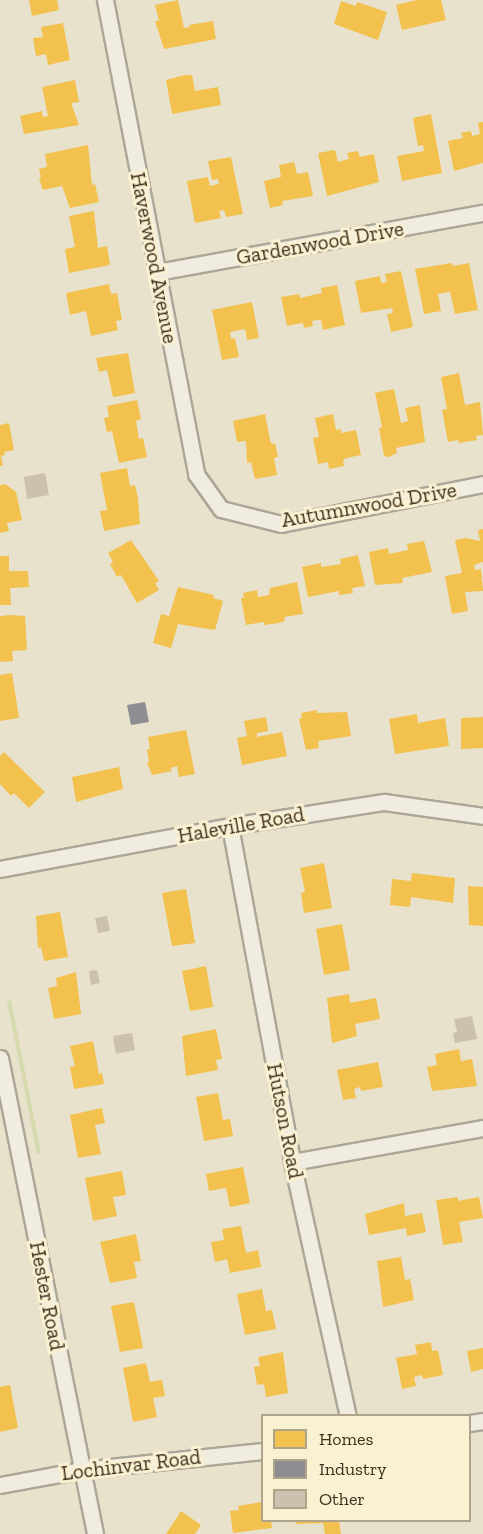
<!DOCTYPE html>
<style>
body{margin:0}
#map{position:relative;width:483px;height:1534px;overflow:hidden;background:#e8e2cd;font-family:"Zilla Slab",serif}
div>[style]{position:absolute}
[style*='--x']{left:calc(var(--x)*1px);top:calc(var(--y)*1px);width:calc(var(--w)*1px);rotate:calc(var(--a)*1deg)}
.green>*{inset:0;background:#d6daae}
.homes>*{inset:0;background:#f2c14e}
.industry>*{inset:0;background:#8d8d92}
.building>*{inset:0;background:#ccc0ae}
.roads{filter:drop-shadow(2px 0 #ada697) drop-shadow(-2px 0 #ada697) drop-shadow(0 2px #ada697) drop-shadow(0 -2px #ada697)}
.street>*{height:15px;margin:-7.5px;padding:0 7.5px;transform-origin:7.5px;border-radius:7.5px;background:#f0ece0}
span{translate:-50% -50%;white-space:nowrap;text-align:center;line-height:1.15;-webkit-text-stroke:6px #faf1d3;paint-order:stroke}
.street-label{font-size:21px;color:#3e2f1d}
.legend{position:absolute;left:261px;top:1414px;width:210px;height:108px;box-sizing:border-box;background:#faf1d3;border:2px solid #afa38a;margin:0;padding:8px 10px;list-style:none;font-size:18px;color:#3e2f1d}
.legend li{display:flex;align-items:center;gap:12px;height:30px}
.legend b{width:30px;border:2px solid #afa38a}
</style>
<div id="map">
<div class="green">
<i style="clip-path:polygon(11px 1000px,41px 1153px,37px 1154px,7px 1001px)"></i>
</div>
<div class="homes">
<i style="clip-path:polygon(29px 0,57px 0,59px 10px,32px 16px)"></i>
<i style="clip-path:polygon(178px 0,184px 28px,190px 27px,189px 25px,213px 21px,216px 39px,164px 49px,155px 21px,159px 21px,155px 5px)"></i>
<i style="clip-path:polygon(417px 0,441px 0,446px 20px,402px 30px,396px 5px)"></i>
<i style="clip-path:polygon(341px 1px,356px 6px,357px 2px,387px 12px,378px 40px,334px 24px)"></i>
<i style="clip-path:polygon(63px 23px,70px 60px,48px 65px,46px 54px,36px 56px,33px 38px,43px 37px,41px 27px)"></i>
<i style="clip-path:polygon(185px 75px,192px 75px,195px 91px,218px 87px,221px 105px,172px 114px,166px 80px)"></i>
<i style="clip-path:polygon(75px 80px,79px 102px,71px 103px,79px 125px,24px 134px,20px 116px,42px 111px,43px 117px,48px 116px,42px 87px)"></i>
<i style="clip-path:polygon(431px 114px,442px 173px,402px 181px,397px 156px,424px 151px,423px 145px,418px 146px,413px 118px)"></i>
<i style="clip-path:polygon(483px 122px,483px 163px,454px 171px,448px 141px,463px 138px,461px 133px,471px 131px,472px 136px,480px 134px,478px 123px)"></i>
<i style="clip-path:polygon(88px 145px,92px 185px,95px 184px,99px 202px,70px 208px,62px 186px,43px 190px,39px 179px,41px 179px,39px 169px,47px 167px,45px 154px)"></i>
<i style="clip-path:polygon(335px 150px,338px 162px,349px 159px,347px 153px,358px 151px,360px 157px,374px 154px,379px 182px,327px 196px,318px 153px)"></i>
<i style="clip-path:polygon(231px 157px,243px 214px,226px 217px,224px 210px,219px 211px,221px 218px,195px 223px,187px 181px,208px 177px,210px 186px,219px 184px,218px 179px,212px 180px,208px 161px)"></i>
<i style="clip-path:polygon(294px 162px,297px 174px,308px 172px,313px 196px,282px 201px,283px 205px,270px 208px,264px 181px,281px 177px,279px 165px)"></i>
<i style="clip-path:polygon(94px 211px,98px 248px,107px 246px,110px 265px,69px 273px,65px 249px,75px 247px,69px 216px)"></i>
<i style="clip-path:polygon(452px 263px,453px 266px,469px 263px,478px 310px,455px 314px,450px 292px,438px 294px,441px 311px,424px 314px,415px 269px)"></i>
<i style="clip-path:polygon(401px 271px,413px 327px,391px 332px,387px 314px,393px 313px,392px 308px,361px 313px,355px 281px,380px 276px,381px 283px,387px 282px,385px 274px)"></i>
<i style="clip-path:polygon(109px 284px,111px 294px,117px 293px,122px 320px,116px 321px,118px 330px,91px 336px,86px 311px,70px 315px,66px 293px)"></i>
<i style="clip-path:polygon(337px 285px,345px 325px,323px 330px,321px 320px,318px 320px,312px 321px,313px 326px,304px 328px,303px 323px,287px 326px,281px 297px,299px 294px,300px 298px,322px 293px,321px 288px)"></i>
<i style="clip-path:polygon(252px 302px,259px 338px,247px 340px,245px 329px,230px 332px,231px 339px,235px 338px,239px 357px,222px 360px,212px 310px)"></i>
<i style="clip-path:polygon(128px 353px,135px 393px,113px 397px,107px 370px,99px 372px,96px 358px)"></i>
<i style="clip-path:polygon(459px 373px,465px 405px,480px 402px,483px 435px,476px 436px,477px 440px,459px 443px,458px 440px,448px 442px,442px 410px,447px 409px,441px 377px)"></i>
<i style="clip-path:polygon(394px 389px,401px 423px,408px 421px,405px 408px,420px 405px,425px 442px,396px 448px,397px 453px,389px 457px,384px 456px,379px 428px,382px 427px,375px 393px)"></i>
<i style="clip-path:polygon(137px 400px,141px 419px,136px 421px,139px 439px,143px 438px,147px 457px,119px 463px,112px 431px,107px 432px,104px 418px,109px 417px,107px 406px)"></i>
<i style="clip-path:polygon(265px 414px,270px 440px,272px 444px,275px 443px,278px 457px,274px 458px,277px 475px,255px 479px,251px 462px,247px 463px,246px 441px,237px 442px,233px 421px)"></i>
<i style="clip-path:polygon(333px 414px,336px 430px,341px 429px,341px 433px,356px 430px,361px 455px,346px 458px,343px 460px,344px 466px,329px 469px,328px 462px,318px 464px,313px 438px,319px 437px,315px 418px)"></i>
<i style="clip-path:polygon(9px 423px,14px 450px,4px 452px,5px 455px,1px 456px,3px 466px,0 466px,0 425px)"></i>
<i style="clip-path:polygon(127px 468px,130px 486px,135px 485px,138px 498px,140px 524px,104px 531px,100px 511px,107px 510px,100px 473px)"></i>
<i style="clip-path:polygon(5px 484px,16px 492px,22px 520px,7px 523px,9px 531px,0 533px,0 485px)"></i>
<i style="clip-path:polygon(483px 529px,483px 562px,474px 565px,475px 570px,481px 569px,483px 591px,465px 592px,468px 611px,452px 614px,445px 576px,462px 573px,455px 540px,466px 538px,480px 541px,478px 530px)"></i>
<i style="clip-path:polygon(131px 540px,159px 581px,155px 583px,159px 590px,137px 603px,121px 575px,117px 577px,110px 564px,113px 562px,108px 553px)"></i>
<i style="clip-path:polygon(424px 541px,432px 572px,402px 578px,403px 583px,375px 585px,369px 552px,388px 548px,389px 554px,408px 550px,407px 544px)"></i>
<i style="clip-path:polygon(358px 555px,365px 586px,352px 588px,353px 593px,339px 595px,339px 591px,308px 597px,302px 567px,321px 563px,321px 567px,341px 564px,340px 559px)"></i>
<i style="clip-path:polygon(0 556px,9px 556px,9px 571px,28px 571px,29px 587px,10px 588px,11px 605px,0 605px)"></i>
<i style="clip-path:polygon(297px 582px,303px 614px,284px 617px,285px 621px,279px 623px,264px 625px,264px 622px,246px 625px,241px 598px,244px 598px,243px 593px,257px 590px,258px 597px,269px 595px,270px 588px)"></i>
<i style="clip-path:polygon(178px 587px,214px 595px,213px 598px,223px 601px,215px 630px,178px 624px,171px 648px,153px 643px,161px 614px,169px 616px)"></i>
<i style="clip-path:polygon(11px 615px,25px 616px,27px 650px,12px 651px,13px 661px,0 662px,0 616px)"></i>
<i style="clip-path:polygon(12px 673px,19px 718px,0 721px,0 675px)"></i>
<i style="clip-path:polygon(317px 710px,317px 713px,347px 712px,351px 736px,318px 741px,319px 748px,306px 750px,299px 719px,302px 718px,301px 713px)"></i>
<i style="clip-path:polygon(417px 714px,418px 723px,445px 718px,449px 746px,395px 754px,389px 719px)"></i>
<i style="clip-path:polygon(266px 717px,268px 731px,257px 733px,257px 737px,282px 732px,287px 756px,242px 765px,237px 738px,247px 736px,244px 721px)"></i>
<i style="clip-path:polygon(483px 717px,483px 748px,461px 749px,461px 718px)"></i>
<i style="clip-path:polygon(186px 730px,195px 774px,179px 777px,177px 766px,171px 768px,172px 771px,152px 775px,147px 762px,149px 762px,147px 749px,150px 749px,148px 737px)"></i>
<i style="clip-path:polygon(4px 752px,45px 792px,29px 808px,14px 793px,11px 796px,0 784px,0 756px)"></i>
<i style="clip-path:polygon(119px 767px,123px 789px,76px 802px,72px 777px)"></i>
<i style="clip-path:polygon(324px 863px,332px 908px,304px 913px,301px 893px,305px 892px,300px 868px)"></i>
<i style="clip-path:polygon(412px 873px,455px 878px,453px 903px,411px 897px,410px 907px,390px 905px,392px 879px,411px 881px)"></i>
<i style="clip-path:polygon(468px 886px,483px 887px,483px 926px,469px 925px)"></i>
<i style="clip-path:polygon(186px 889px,195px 943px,172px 946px,162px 893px)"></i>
<i style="clip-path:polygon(60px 912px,68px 957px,44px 961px,41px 947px,38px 948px,36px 916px)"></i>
<i style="clip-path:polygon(342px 924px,350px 970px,324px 975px,316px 929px)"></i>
<i style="clip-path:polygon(206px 966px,213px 1007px,190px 1011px,182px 971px)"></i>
<i style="clip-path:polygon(76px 972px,81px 1014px,54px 1019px,48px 988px,57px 986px,56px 978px)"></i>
<i style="clip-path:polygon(349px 994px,350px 1003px,376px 998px,380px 1019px,355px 1024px,357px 1036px,332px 1043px,327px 998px)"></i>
<i style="clip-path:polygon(216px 1029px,222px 1059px,216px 1060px,218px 1070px,186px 1076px,182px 1036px)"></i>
<i style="clip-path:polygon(93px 1041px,99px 1074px,102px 1073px,104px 1084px,74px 1089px,70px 1067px,75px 1066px,70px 1046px)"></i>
<i style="clip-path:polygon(459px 1049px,461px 1061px,472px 1059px,477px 1086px,432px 1091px,427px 1067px,437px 1065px,435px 1054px)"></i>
<i style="clip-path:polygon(378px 1062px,383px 1087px,361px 1091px,360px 1087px,354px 1089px,356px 1098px,343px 1100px,337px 1070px)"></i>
<i style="clip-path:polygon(218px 1093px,223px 1120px,230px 1119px,233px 1136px,204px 1141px,196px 1097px)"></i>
<i style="clip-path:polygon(102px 1108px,105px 1123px,95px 1125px,101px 1154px,78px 1158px,70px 1115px)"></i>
<i style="clip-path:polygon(243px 1167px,250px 1203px,230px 1207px,226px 1188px,209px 1191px,206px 1174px)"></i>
<i style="clip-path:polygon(122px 1171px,126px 1195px,113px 1197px,117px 1216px,93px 1221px,85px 1178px)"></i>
<i style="clip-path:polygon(458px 1197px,458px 1201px,479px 1197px,483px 1218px,459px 1222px,463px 1242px,443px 1245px,436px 1200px)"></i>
<i style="clip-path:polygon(404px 1203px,405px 1216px,422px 1213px,426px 1232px,407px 1236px,406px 1228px,369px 1235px,365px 1214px)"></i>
<i style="clip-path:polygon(241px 1226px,246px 1253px,258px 1250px,261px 1267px,230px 1273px,227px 1259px,215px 1262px,211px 1242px,224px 1240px,222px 1229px)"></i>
<i style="clip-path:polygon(136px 1234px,141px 1261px,134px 1262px,137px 1278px,110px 1283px,100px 1242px)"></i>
<i style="clip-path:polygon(401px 1257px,405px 1280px,410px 1279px,414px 1300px,383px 1307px,377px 1261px)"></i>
<i style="clip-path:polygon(262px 1289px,266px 1311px,272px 1310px,276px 1329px,245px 1335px,237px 1294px)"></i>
<i style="clip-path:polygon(134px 1302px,143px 1348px,120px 1352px,111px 1306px)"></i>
<i style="clip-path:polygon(431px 1342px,432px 1351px,438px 1350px,443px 1375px,423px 1379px,422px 1375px,414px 1377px,416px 1386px,402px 1389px,396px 1358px,417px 1354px,415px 1345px)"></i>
<i style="clip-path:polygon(483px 1348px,483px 1369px,471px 1372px,467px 1351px)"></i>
<i style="clip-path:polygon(283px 1352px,288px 1393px,266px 1397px,264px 1384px,257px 1385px,254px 1367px,260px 1366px,258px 1357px)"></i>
<i style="clip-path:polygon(146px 1363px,150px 1382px,162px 1380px,165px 1396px,153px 1398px,157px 1417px,133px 1422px,123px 1368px)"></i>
<i style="clip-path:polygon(10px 1385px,18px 1428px,0 1432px,0 1387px)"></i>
<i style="clip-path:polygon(262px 1502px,262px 1520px,271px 1520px,272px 1528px,233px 1533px,230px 1511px,239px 1510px,238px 1506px)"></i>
<i style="clip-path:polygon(181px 1511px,201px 1525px,195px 1534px,166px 1534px)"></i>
<i style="clip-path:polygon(295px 1520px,339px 1520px,341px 1534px,325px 1534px,323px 1523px,296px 1524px)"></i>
</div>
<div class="industry">
<i style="clip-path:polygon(145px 702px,149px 722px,131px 725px,127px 705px)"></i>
</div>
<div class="building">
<i style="clip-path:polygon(45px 473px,49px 495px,27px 499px,24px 477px)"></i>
<i style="clip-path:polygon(107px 916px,110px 931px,98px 933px,95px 918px)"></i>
<i style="clip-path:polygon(97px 970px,100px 983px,91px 985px,89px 971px)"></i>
<i style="clip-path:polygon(472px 1016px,477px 1039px,455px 1043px,453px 1033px,457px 1032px,454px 1019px)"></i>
<i style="clip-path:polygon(132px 1033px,135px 1050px,116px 1054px,113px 1036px)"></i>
</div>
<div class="roads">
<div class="street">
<i style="--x:105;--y:0;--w:483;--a:79.1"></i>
<i style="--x:196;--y:474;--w:43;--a:54.5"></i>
<i style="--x:221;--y:509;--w:62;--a:14"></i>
<i style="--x:281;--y:524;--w:206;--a:-11.2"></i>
<i style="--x:157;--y:272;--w:331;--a:-10.3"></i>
<i style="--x:230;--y:826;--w:342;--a:79.5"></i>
<i style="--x:292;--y:1162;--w:260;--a:77.6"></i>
<i style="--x:0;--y:869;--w:234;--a:-10.6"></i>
<i style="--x:230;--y:826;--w:156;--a:-8.9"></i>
<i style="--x:384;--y:802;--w:100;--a:8"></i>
<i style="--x:0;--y:1058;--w:485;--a:78.7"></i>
<i style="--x:292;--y:1162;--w:194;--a:-10.1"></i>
<i style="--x:470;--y:1423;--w:13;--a:-9"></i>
<i style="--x:0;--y:1485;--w:82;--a:-10.5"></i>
<i style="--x:81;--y:1470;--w:182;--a:-6"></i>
</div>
</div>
<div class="street-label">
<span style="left:320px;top:243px;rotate:-10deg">Gardenwood Drive</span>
<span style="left:154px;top:258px;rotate:79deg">Haverwood Avenue</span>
<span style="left:369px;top:505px;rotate:-10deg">Autumnwood Drive</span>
<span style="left:241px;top:825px;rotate:-10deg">Haleville Road</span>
<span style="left:285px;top:1121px;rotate:79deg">Hutson Road</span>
<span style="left:47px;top:1296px;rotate:79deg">Hester Road</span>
<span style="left:131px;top:1465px;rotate:-7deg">Lochinvar Road</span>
</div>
<ul class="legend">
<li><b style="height:16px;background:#f2c14e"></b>Homes</li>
<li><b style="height:16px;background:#8d8d92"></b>Industry</li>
<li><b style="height:16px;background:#ccc0ae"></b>Other</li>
</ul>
</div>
